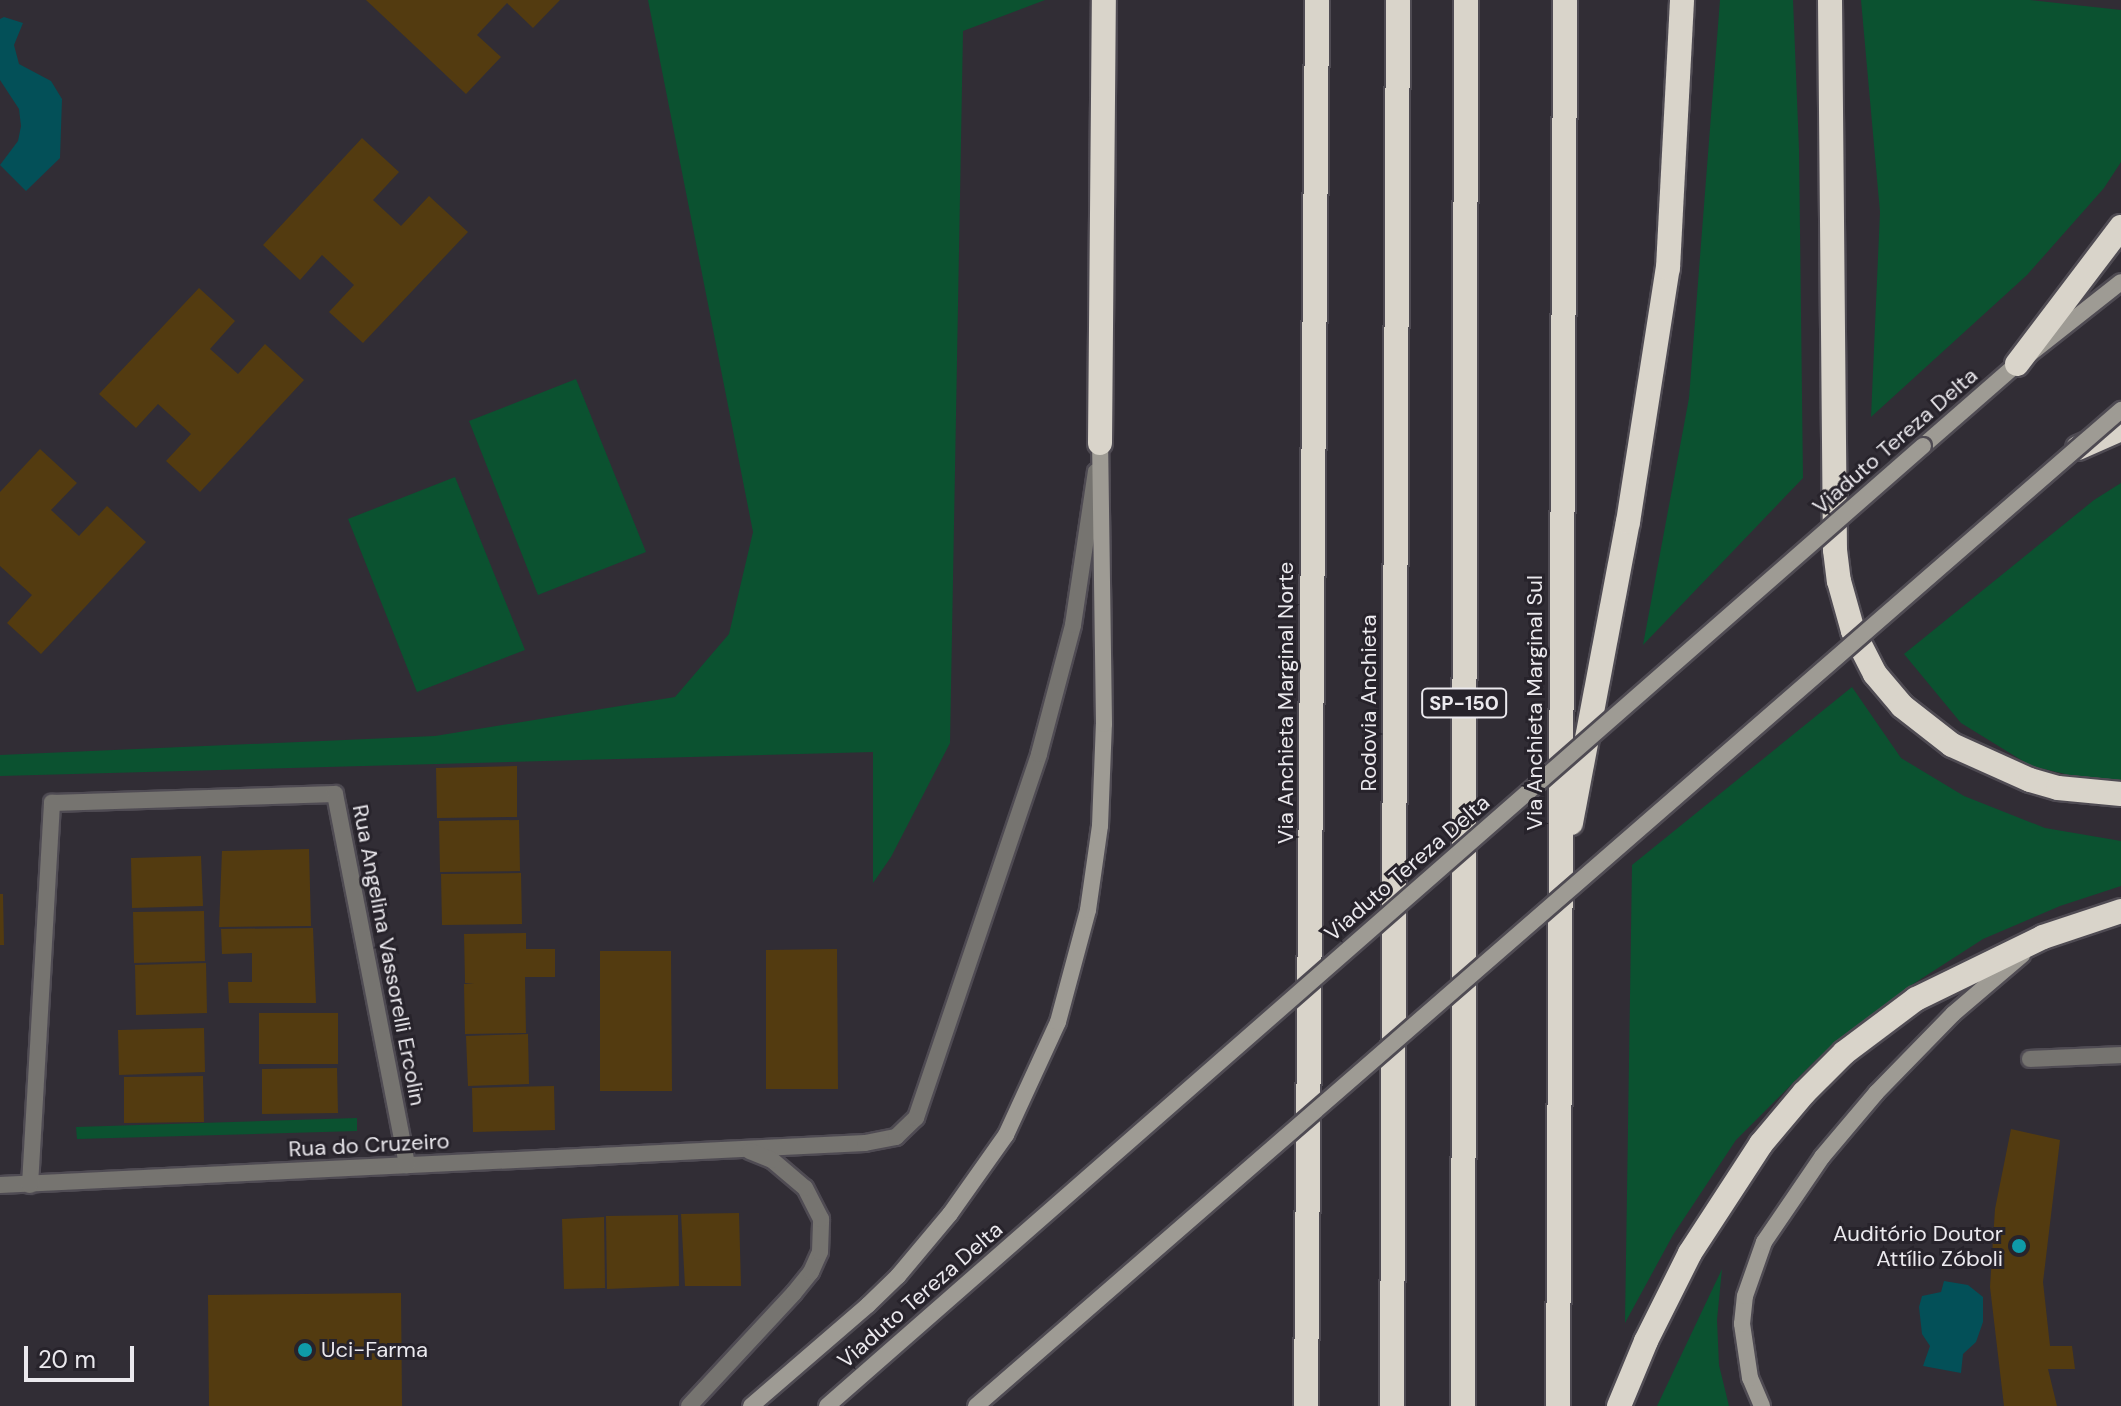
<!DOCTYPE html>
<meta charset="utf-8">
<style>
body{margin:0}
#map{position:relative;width:2121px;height:1406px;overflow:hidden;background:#312d35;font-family:"DM Sans",sans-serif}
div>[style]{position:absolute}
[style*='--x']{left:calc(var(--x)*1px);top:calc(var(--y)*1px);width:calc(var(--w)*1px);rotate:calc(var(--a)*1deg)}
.green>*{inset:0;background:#0b5230}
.water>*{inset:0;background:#035058}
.building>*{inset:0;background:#533b10}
.roads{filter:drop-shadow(2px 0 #4f4b53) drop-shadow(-2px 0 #4f4b53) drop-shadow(0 2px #4f4b53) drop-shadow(0 -2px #4f4b53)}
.lane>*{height:16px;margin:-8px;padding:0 8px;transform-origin:8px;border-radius:8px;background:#767470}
.street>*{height:16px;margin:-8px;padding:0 8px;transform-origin:8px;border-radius:8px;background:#767470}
.secondary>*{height:16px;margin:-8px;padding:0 8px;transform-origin:8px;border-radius:8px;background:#9e9b94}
.highway>*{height:24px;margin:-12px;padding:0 12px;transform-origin:12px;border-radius:12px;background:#d9d4ca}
.bridges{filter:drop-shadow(2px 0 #4f4b53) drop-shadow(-2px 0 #4f4b53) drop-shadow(0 2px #4f4b53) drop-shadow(0 -2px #4f4b53)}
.secondary-bridge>*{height:16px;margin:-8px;padding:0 8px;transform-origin:8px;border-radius:8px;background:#9e9b94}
.dots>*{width:22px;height:22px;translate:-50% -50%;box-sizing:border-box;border:4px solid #27232b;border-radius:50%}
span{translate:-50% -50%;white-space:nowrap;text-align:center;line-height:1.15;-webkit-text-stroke:6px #27232b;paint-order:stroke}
.shield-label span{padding:2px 6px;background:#27232b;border:2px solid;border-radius:6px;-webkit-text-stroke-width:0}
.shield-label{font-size:20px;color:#ebe9ee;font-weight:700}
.street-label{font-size:22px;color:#ebe9ee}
.poi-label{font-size:22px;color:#ebe9ee}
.right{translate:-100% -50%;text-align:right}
.left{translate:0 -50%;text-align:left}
.scale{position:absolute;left:24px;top:1346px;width:110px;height:36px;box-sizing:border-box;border:4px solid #ebe9ee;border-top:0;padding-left:10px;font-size:24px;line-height:28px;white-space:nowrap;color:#ebe9ee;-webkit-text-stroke:6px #27232b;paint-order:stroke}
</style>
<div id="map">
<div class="green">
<i style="clip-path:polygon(648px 0,1045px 0,963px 31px,950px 743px,891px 857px,873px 883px,873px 752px,0 776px,0 755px,435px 736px,675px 697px,729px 634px,753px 532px)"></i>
<i style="clip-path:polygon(1720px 0,1793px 0,1799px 149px,1803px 478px,1643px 645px,1689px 398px)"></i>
<i style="clip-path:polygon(1861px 0,2030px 0,2121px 10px,2121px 162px,2104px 188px,2027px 275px,1871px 417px,1880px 212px)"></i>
<i style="clip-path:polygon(576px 379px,646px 552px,538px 595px,469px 421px)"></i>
<i style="clip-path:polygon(455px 477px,525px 650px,417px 692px,348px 519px)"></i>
<i style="clip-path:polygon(2121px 483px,2121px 783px,2095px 781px,2031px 766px,1961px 723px,1904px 654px,2094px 500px)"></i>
<i style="clip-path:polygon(1852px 687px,1901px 758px,1964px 796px,2045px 828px,2121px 841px,2121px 886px,2060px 906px,1983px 939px,1910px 986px,1816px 1060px,1736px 1140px,1673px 1235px,1625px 1323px,1632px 865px)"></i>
<i style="clip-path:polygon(357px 1118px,357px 1131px,77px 1139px,76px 1127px)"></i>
<i style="clip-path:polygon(1722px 1269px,1717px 1320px,1719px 1365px,1729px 1406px,1657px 1406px)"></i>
</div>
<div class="water">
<i style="clip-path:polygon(4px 17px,23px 23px,14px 45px,19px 64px,51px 81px,62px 99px,60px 158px,26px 191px,0 165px,18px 141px,21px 126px,19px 109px,0 80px,0 19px)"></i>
<i style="clip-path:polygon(1944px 1281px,1968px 1285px,1983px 1297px,1983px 1322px,1976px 1342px,1963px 1354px,1961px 1373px,1923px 1366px,1930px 1346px,1922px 1334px,1919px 1307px,1922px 1296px,1941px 1292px)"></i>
</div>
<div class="building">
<i style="clip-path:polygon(366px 0,560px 0,533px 28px,507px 3px,477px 35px,501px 57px,466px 94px)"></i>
<i style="clip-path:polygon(362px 138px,399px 172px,373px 200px,401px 226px,429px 196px,468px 232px,363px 343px,329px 312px,354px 285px,322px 255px,300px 280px,263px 245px)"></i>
<i style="clip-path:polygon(199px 288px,235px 321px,210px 349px,238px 374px,265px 344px,304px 380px,200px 492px,166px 461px,191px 434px,158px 404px,136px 428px,99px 394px)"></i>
<i style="clip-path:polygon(40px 449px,77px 483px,51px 510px,79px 536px,107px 506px,146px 542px,41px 654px,7px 623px,32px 595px,0 566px,0 492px)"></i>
<i style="clip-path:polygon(517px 766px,517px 817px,437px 818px,436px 768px)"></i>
<i style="clip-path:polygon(519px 820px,520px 871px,440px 872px,439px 821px)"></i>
<i style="clip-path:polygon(309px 849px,311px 926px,219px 927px,222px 851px)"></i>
<i style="clip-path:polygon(201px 856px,203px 906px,132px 908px,131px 858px)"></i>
<i style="clip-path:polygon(521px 873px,522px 924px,442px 925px,441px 874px)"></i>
<i style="clip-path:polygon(0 894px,3px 894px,4px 945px,0 945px)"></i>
<i style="clip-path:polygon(204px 911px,205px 961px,134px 963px,133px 912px)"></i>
<i style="clip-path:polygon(313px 928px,316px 1003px,229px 1003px,228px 982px,252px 982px,252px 953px,222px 954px,221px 929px)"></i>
<i style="clip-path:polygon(526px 933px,526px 949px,555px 949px,555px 977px,525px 977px,526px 1033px,465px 1034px,464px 984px,474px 984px,465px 983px,464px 934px)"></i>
<i style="clip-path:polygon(837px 949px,838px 1089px,766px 1089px,766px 950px)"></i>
<i style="clip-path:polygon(600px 951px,671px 951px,672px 1091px,600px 1091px)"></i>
<i style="clip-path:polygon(206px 963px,207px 1013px,136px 1015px,135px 965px)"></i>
<i style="clip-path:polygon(259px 1013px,338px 1013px,338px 1064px,259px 1064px)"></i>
<i style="clip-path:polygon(204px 1028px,205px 1072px,119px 1075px,118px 1030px)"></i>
<i style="clip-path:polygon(528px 1034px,529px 1084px,468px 1086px,466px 1036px)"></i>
<i style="clip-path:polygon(337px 1068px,338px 1113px,262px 1114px,262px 1069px)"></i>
<i style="clip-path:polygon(203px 1076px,204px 1122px,124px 1123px,124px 1077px)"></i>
<i style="clip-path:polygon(554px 1086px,555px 1130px,473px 1132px,472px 1088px)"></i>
<i style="clip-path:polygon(2011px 1129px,2060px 1140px,2043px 1282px,2050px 1346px,2072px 1346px,2075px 1369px,2048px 1369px,2057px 1406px,2004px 1406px,1990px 1287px,1995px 1209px)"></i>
<i style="clip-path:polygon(739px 1213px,741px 1286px,685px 1286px,681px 1214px)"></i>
<i style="clip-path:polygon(678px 1215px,679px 1286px,607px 1289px,606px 1216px)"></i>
<i style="clip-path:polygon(604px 1217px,605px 1288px,564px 1289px,562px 1219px)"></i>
<i style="clip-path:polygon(401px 1293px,402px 1406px,209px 1406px,208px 1295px)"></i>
</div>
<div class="roads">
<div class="lane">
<i style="--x:2030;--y:1059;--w:91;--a:-2.5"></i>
</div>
<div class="street">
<i style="--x:0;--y:1185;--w:866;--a:-2.78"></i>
<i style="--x:865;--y:1143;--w:32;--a:-11"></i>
<i style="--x:896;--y:1137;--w:28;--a:-44"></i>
<i style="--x:916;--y:1118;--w:384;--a:-71.3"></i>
<i style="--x:1039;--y:754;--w:133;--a:-75.2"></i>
<i style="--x:1073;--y:625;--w:155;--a:-81.5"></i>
<i style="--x:30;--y:1185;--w:383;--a:-86.7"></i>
<i style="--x:52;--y:803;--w:283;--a:-1.8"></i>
<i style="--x:335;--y:794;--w:378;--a:79"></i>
<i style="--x:689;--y:1406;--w:154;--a:-47.1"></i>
<i style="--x:794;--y:1293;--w:27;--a:-51"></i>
<i style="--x:811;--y:1272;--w:22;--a:-66"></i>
<i style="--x:820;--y:1252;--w:33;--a:-88"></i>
<i style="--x:821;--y:1219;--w:35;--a:-117"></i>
<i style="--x:805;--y:1188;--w:43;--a:-139.7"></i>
<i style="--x:772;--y:1160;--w:24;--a:-158"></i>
</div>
<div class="secondary">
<i style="--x:1923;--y:446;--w:125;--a:-41.1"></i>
<i style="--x:2017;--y:364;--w:132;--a:-38.3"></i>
<i style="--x:751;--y:1406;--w:155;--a:-40.8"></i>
<i style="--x:868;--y:1305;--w:42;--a:-44"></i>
<i style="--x:898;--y:1276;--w:81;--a:-50"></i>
<i style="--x:950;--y:1214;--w:97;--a:-54.7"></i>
<i style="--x:1006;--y:1135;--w:124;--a:-65.3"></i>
<i style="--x:1058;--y:1022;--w:116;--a:-75"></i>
<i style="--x:1088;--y:910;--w:85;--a:-81.9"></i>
<i style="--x:1100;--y:826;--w:102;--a:-87.8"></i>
<i style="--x:1104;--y:724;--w:281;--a:-90.8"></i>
<i style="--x:1762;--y:1406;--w:30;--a:-113"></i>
<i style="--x:1750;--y:1378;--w:55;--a:-98.4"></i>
<i style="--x:1742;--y:1324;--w:28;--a:-84"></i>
<i style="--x:1745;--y:1296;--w:57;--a:-70.6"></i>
<i style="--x:1764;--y:1242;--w:103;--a:-55.7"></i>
<i style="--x:1822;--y:1157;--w:84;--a:-49.8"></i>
<i style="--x:1876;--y:1093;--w:110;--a:-45.7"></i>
<i style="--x:1953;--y:1014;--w:91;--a:-40.5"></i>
</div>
<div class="highway">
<i style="--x:1830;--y:0;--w:550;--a:89.48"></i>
<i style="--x:1835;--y:550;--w:31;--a:83"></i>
<i style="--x:1839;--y:581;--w:52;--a:74.4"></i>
<i style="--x:1853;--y:631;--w:48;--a:62.9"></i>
<i style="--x:1875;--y:674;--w:42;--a:49.8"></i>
<i style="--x:1902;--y:706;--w:63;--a:38"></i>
<i style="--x:1952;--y:745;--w:85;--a:24.2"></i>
<i style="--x:2030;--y:780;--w:29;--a:16"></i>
<i style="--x:2058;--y:788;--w:63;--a:5.4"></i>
<i style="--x:2017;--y:364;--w:172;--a:-52.8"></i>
<i style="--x:1100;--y:443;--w:443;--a:-89.5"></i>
<i style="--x:2078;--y:448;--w:47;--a:-23.8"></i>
<i style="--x:1571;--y:823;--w:306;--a:-79.3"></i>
<i style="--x:1628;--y:522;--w:257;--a:-81.1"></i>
<i style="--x:1668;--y:268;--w:268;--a:-87"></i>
<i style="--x:1306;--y:1406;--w:1406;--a:-89.55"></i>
<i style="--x:1392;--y:1406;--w:1406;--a:-89.76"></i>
<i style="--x:1463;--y:1406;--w:1406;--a:-89.88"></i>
<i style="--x:1558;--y:1406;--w:1406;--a:-89.71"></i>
<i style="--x:1619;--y:1406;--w:70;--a:-67.4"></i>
<i style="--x:1646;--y:1341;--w:98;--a:-63.4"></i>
<i style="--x:1690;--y:1253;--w:130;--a:-56.9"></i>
<i style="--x:1761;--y:1144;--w:67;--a:-49.9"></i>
<i style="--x:1804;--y:1093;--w:57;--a:-45"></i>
<i style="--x:1844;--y:1053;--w:90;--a:-36.9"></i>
<i style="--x:1916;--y:999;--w:141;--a:-26"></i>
<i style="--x:2043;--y:937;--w:82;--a:-18.4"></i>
</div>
</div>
<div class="bridges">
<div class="secondary-bridge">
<i style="--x:827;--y:1406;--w:1457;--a:-41.22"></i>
<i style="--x:976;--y:1406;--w:1518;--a:-41.02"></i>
</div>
</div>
<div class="dots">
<i style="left:2019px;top:1246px;background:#0f9aa8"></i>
<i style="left:305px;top:1350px;background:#0f9aa8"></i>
</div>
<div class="shield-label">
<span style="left:1464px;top:703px">SP-150</span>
</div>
<div class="street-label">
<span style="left:1895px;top:441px;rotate:-41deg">Viaduto Tereza Delta</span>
<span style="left:1286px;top:703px;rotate:-90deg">Via Anchieta Marginal Norte</span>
<span style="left:1369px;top:703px;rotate:-90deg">Rodovia Anchieta</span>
<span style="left:1535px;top:703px;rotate:-90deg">Via Anchieta Marginal Sul</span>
<span style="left:1407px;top:868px;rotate:-41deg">Viaduto Tereza Delta</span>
<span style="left:389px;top:955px;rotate:79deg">Rua Angelina Vassorelli Ercolin</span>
<span style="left:369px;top:1145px;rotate:-3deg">Rua do Cruzeiro</span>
<span style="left:920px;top:1295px;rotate:-41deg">Viaduto Tereza Delta</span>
</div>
<div class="poi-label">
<span class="right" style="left:2003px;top:1246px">Auditório Doutor<br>Attílio Zóboli</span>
<span class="left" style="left:321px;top:1350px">Uci-Farma</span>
</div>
<div class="scale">20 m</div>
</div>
